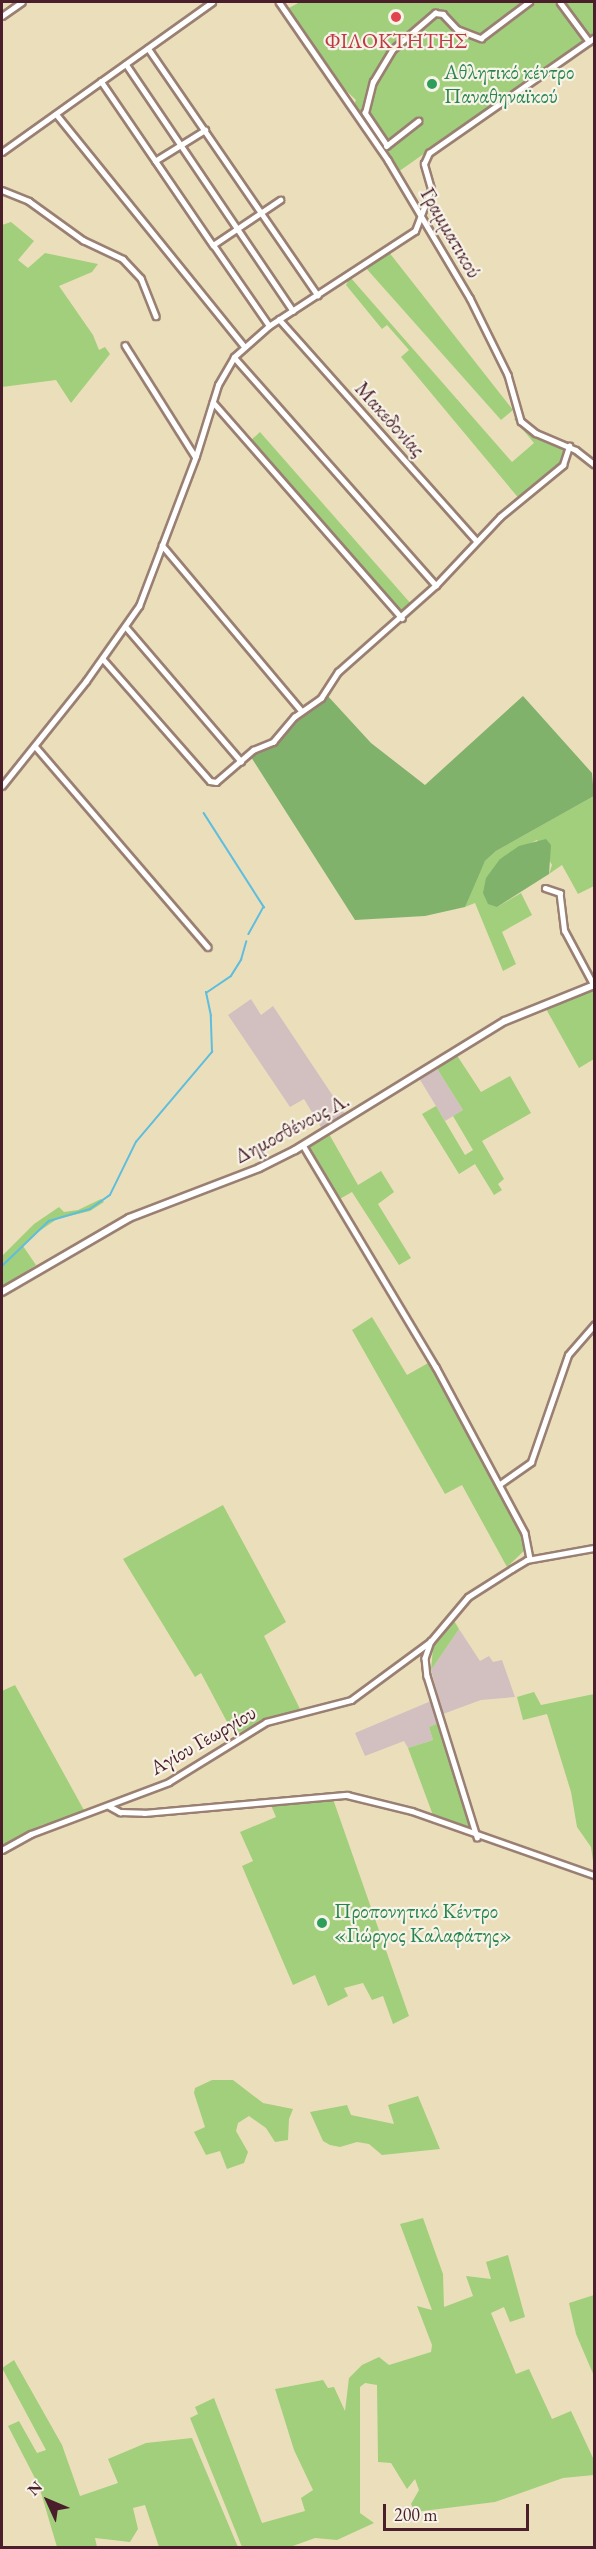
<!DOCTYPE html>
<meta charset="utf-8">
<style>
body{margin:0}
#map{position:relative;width:596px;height:2549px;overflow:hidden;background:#ebdfbb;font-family:"EB Garamond",serif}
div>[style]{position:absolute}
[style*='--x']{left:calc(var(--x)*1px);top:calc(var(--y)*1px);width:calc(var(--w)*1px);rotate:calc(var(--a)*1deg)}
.industrial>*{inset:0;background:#d2bfc0}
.green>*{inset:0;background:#a1cf7c}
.forest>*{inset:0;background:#80b26c}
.stream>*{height:1.5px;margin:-0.75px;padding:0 0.75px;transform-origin:0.75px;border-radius:0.75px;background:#5fbddd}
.roads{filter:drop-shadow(2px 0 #9a7f73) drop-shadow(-2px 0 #9a7f73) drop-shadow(0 2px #9a7f73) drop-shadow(0 -2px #9a7f73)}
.minor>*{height:4.5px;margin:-2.25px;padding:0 2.25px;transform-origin:2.25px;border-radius:2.25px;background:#fff}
.tertiary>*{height:6px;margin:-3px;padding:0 3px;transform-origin:3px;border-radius:3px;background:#fff}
.dots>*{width:16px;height:16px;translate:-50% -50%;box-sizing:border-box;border:3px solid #f7f3e8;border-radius:50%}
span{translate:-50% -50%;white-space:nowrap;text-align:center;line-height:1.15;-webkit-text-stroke:4.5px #f7f3e8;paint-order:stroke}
.health-label{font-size:21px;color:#be3a42}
.leisure-label{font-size:21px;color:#27864d}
.left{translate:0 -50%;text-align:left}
.street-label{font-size:21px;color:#4a1f2b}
.frame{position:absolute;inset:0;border:3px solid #4a1f2b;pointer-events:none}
.north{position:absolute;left:18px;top:2471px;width:60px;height:60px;-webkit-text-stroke:4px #f7f3e8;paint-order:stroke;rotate:314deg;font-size:16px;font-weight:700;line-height:24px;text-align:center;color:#4a1f2b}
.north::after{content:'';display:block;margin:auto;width:21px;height:27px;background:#4a1f2b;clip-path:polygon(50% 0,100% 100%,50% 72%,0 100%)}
.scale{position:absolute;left:383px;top:2504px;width:146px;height:27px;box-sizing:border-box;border:3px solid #4a1f2b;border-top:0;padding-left:8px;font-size:18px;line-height:21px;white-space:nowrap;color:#4a1f2b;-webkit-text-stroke:4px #f7f3e8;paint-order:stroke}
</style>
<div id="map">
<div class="industrial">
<i style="clip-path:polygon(251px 999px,261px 1015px,273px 1006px,345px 1114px,322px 1129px,304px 1099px,290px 1107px,228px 1015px)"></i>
<i style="clip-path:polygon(436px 1067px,463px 1110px,445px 1121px,419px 1078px)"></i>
<i style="clip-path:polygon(459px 1629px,480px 1661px,489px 1656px,493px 1662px,502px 1660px,515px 1697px,481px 1700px,443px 1714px,431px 1670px)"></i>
<i style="clip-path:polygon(431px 1701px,438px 1723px,429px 1727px,433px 1740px,408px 1748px,404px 1741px,365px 1756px,355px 1733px)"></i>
</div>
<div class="green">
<i style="clip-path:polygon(300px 2px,594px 2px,594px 34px,398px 172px,353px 106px,356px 100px,336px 81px,292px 17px,289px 8px)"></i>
<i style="clip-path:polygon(11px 222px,34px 241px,18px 260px,28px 268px,45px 253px,98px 264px,92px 272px,59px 286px,93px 335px,99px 350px,105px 347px,110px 354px,71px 403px,56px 380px,2px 387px,2px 225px)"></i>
<i style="clip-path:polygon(388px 251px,513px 410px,501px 420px,365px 267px)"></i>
<i style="clip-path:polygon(350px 277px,512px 462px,534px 443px,514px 419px,516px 418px,536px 436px,565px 448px,562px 464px,521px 501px,401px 357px,409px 350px,387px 325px,382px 329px,346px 285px)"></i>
<i style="clip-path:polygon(260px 432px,412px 605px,401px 615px,250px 441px)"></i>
<i style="clip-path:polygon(594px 796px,594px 886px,578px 894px,562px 865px,549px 874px,552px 865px,537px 840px,500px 859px,497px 907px,521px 893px,532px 915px,502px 932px,516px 964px,503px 971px,475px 903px,465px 907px,470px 889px,485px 861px,496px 851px)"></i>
<i style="clip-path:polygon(594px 987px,594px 1059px,579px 1068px,545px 1007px)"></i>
<i style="clip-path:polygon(456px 1054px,481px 1092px,510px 1076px,531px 1113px,482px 1141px,504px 1179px,498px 1184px,502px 1190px,494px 1195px,475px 1164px,459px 1174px,422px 1114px,436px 1106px,465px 1155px,473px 1150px,453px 1116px,463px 1110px,436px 1067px)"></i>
<i style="clip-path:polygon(329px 1134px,358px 1185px,381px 1171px,394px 1192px,378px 1204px,411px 1258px,399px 1265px,352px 1192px,338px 1200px,307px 1149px)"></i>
<i style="clip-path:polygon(101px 1199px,104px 1202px,90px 1211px,57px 1219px,35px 1234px,23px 1246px,36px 1265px,2px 1288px,2px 1256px,34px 1224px,59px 1207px,64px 1212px,78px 1210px)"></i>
<i style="clip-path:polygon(372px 1317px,407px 1375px,430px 1362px,523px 1534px,526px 1549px,507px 1567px,462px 1485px,445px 1494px,352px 1330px)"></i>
<i style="clip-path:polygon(223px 1505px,286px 1622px,264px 1636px,301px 1711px,267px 1719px,234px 1735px,201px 1673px,195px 1677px,123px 1559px)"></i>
<i style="clip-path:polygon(453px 1619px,459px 1629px,431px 1670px,433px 1648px)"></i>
<i style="clip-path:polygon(15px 1685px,85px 1812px,42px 1825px,2px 1845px,2px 1691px)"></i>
<i style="clip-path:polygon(534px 1692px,541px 1705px,594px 1694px,594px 1868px,591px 1847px,577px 1827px,571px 1792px,547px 1714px,523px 1720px,517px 1697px)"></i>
<i style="clip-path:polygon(438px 1723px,463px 1800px,474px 1834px,434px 1818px,408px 1748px,433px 1740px,429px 1727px)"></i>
<i style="clip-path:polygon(333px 1799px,409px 2016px,393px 2024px,383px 1996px,372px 2000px,363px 1983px,344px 1988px,348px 1996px,328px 2006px,315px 1975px,293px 1985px,242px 1866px,253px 1861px,240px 1832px,276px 1817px,270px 1803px)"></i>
<i style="clip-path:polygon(212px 2080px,233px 2080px,263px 2103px,293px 2109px,289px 2119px,288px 2140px,275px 2142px,266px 2128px,249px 2116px,238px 2123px,236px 2131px,248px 2152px,244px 2163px,227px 2169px,220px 2151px,206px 2155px,194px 2132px,205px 2127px,194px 2093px,195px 2088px)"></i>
<i style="clip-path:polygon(418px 2096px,440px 2149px,382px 2155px,369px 2144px,357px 2142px,340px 2147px,330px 2145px,323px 2141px,310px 2112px,347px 2105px,351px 2115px,394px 2124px,388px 2105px)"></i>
<i style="clip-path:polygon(423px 2218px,443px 2274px,444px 2307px,473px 2296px,466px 2276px,491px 2279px,486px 2262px,508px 2255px,525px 2317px,510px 2322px,504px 2307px,491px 2313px,516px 2374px,529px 2369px,552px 2419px,571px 2411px,594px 2460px,594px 2475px,563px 2478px,495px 2502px,415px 2512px,411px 2504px,419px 2490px,415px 2479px,407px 2489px,391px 2463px,378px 2462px,377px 2385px,365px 2383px,360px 2387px,360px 2513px,374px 2523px,337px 2540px,315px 2538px,290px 2547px,242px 2547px,190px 2418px,198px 2414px,195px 2407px,214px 2398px,262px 2523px,305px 2511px,301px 2498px,313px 2490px,294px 2450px,275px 2389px,323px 2380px,328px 2388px,334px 2387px,345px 2411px,349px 2378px,362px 2365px,379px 2357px,389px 2365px,431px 2352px,432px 2345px,417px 2306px,432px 2310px,400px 2224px)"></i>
<i style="clip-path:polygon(594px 2295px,594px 2376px,576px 2334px,569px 2303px)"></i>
<i style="clip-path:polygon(14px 2360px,62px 2445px,80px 2496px,118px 2483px,108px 2459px,146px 2443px,192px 2438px,238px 2547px,159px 2547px,145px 2505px,133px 2508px,138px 2529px,130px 2542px,95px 2538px,97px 2547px,57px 2547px,39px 2486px,8px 2426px,19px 2421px,37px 2453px,46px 2450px,2px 2368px)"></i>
</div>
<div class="forest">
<i style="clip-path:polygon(326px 694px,371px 743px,425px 785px,523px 696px,592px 773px,594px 796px,496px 851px,485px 861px,465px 907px,425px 916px,355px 920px,251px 757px,271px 745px)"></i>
<i style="clip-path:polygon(546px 839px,551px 845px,549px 874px,497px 907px,488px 904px,483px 893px,486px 878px,500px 859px,519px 846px)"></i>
</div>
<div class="stream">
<i style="--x:204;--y:813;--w:112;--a:57.4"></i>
<i style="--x:264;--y:907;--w:31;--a:119"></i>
<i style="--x:2;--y:1266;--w:65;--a:-43.8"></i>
<i style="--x:49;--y:1221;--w:43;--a:-16.3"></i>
<i style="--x:90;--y:1209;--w:24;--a:-35"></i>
<i style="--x:110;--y:1195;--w:59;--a:-63.9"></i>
<i style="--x:136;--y:1142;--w:118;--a:-49.8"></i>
<i style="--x:212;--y:1052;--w:36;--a:-92"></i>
<i style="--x:211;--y:1016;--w:24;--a:-102"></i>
<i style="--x:206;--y:993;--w:30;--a:-34"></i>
<i style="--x:231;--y:976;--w:19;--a:-58"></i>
<i style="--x:241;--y:960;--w:19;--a:-74"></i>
</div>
<div class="roads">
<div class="minor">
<i style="--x:279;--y:2;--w:192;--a:55.4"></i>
<i style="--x:388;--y:160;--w:161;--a:59.3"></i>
<i style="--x:470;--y:298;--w:86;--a:63.7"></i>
<i style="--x:508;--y:375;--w:48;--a:74.2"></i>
<i style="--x:521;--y:421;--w:19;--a:39"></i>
<i style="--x:536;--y:433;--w:43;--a:23"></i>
<i style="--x:576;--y:450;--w:23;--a:38"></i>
<i style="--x:560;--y:2;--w:49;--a:53.4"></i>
<i style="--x:2;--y:16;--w:24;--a:-35"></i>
<i style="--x:148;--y:48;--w:300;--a:55.5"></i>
<i style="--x:126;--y:64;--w:298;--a:55.9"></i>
<i style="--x:101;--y:81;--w:199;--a:55.7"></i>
<i style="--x:57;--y:115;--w:297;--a:51"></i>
<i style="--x:419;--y:121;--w:41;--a:142"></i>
<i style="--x:387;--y:146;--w:40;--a:-124"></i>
<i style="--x:365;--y:113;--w:32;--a:-76"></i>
<i style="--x:373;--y:82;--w:37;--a:-59"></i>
<i style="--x:392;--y:50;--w:57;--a:-40.7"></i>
<i style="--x:435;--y:13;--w:8;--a:7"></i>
<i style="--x:443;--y:14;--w:21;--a:47"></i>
<i style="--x:457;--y:29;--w:26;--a:21"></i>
<i style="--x:481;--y:38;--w:60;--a:-36.9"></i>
<i style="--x:2;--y:152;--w:258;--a:-35.5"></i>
<i style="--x:155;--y:161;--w:59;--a:-31.8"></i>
<i style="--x:2;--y:190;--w:29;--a:22"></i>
<i style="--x:29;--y:201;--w:67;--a:35.8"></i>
<i style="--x:83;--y:240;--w:44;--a:25.4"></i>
<i style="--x:123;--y:259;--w:26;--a:47"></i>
<i style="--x:141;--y:278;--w:41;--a:68.5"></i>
<i style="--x:279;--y:319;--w:296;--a:48.3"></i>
<i style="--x:269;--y:326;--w:98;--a:-124.7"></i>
<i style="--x:213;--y:245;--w:81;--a:-33.9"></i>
<i style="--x:125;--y:345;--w:131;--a:57.8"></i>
<i style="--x:234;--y:357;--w:305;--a:48.5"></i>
<i style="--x:213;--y:402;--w:287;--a:48.8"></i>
<i style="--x:162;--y:545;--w:217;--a:49.9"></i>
<i style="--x:126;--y:627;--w:177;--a:49.4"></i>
<i style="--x:103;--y:659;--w:162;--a:48.7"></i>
<i style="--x:210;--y:781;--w:6;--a:9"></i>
<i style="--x:216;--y:782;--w:49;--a:-40.9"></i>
<i style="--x:253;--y:750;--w:22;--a:-22"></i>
<i style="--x:273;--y:742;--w:33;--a:-50"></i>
<i style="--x:294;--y:717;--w:33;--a:-35"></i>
<i style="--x:321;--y:698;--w:31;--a:-57"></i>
<i style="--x:338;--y:672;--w:131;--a:-41.6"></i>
<i style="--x:436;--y:585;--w:93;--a:-46.7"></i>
<i style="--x:500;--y:517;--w:82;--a:-39.5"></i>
<i style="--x:563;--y:465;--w:20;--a:-72"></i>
<i style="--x:35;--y:746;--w:265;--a:49.3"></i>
<i style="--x:2;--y:786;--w:134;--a:-51.3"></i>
<i style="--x:86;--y:681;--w:92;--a:-54.8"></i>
<i style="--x:139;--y:606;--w:160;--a:-69.2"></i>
<i style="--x:196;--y:456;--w:74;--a:-72.8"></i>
<i style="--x:218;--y:385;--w:32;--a:-60"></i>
<i style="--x:234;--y:357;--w:47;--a:-41.5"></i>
<i style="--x:269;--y:326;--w:174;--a:-33.1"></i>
<i style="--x:415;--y:231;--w:45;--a:-69.1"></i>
<i style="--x:431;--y:189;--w:26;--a:-106"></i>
<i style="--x:424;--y:164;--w:12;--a:-66"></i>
<i style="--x:429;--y:153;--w:201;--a:-34.9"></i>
<i style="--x:545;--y:888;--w:16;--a:18"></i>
<i style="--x:560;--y:893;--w:38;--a:83"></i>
<i style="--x:565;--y:931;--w:61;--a:61.8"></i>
<i style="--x:303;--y:1145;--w:259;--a:59.1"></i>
<i style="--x:436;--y:1367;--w:188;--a:61.8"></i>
<i style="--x:525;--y:1533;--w:26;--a:79"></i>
<i style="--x:500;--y:1484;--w:38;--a:-35"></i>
<i style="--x:531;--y:1462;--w:113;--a:-70.9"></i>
<i style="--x:568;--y:1355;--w:40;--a:-49"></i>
<i style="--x:431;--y:1641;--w:18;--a:109"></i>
<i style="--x:425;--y:1658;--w:18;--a:84"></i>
<i style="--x:427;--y:1676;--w:169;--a:72.7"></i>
<i style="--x:109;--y:1806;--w:13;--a:29"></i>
<i style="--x:120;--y:1812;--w:24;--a:2"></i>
<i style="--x:144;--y:1813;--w:204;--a:-5.1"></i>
<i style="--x:347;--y:1795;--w:67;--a:13.8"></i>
<i style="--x:412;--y:1811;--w:193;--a:19.4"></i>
<i style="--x:2;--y:1850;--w:33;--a:-29"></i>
<i style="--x:31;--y:1834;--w:147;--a:-20.6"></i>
<i style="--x:169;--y:1782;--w:114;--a:-31.7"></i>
<i style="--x:266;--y:1722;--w:88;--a:-14.5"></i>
<i style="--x:351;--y:1700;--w:99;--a:-36.4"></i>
<i style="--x:431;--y:1641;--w:57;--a:-49.9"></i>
<i style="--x:468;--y:1597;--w:52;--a:-32.5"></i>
<i style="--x:512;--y:1569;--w:17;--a:-31"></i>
<i style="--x:527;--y:1560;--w:68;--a:-10.2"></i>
</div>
<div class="tertiary">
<i style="--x:2;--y:1292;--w:147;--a:-30.2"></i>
<i style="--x:129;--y:1218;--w:139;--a:-21"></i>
<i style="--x:259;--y:1168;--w:40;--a:-26.6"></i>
<i style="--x:295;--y:1150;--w:246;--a:-31.6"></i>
<i style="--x:505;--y:1021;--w:96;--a:-22"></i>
</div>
</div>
<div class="dots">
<i style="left:396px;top:17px;background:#e0444e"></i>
<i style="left:432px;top:84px;background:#2e9e5b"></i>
<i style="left:322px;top:1923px;background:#2e9e5b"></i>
</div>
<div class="health-label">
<span style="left:396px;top:41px">ΦΙΛΟΚΤΗΤΗΣ</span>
</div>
<div class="leisure-label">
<span class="left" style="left:444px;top:84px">Αθλητικό κέντρο<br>Παναθηναϊκού</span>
<span class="left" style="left:334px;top:1923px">Προπονητικό Κέντρο<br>«Γιώργος Καλαφάτης»</span>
</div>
<div class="street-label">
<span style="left:451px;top:233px;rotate:60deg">Γραμματικού</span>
<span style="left:390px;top:419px;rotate:48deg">Μακεδονίας</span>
<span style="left:292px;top:1128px;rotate:-28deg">Δημοσθένους Λ.</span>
<span style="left:203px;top:1740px;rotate:-30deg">Αγίου Γεωργίου</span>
</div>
<div class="frame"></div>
<div class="north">N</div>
<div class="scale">200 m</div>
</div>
